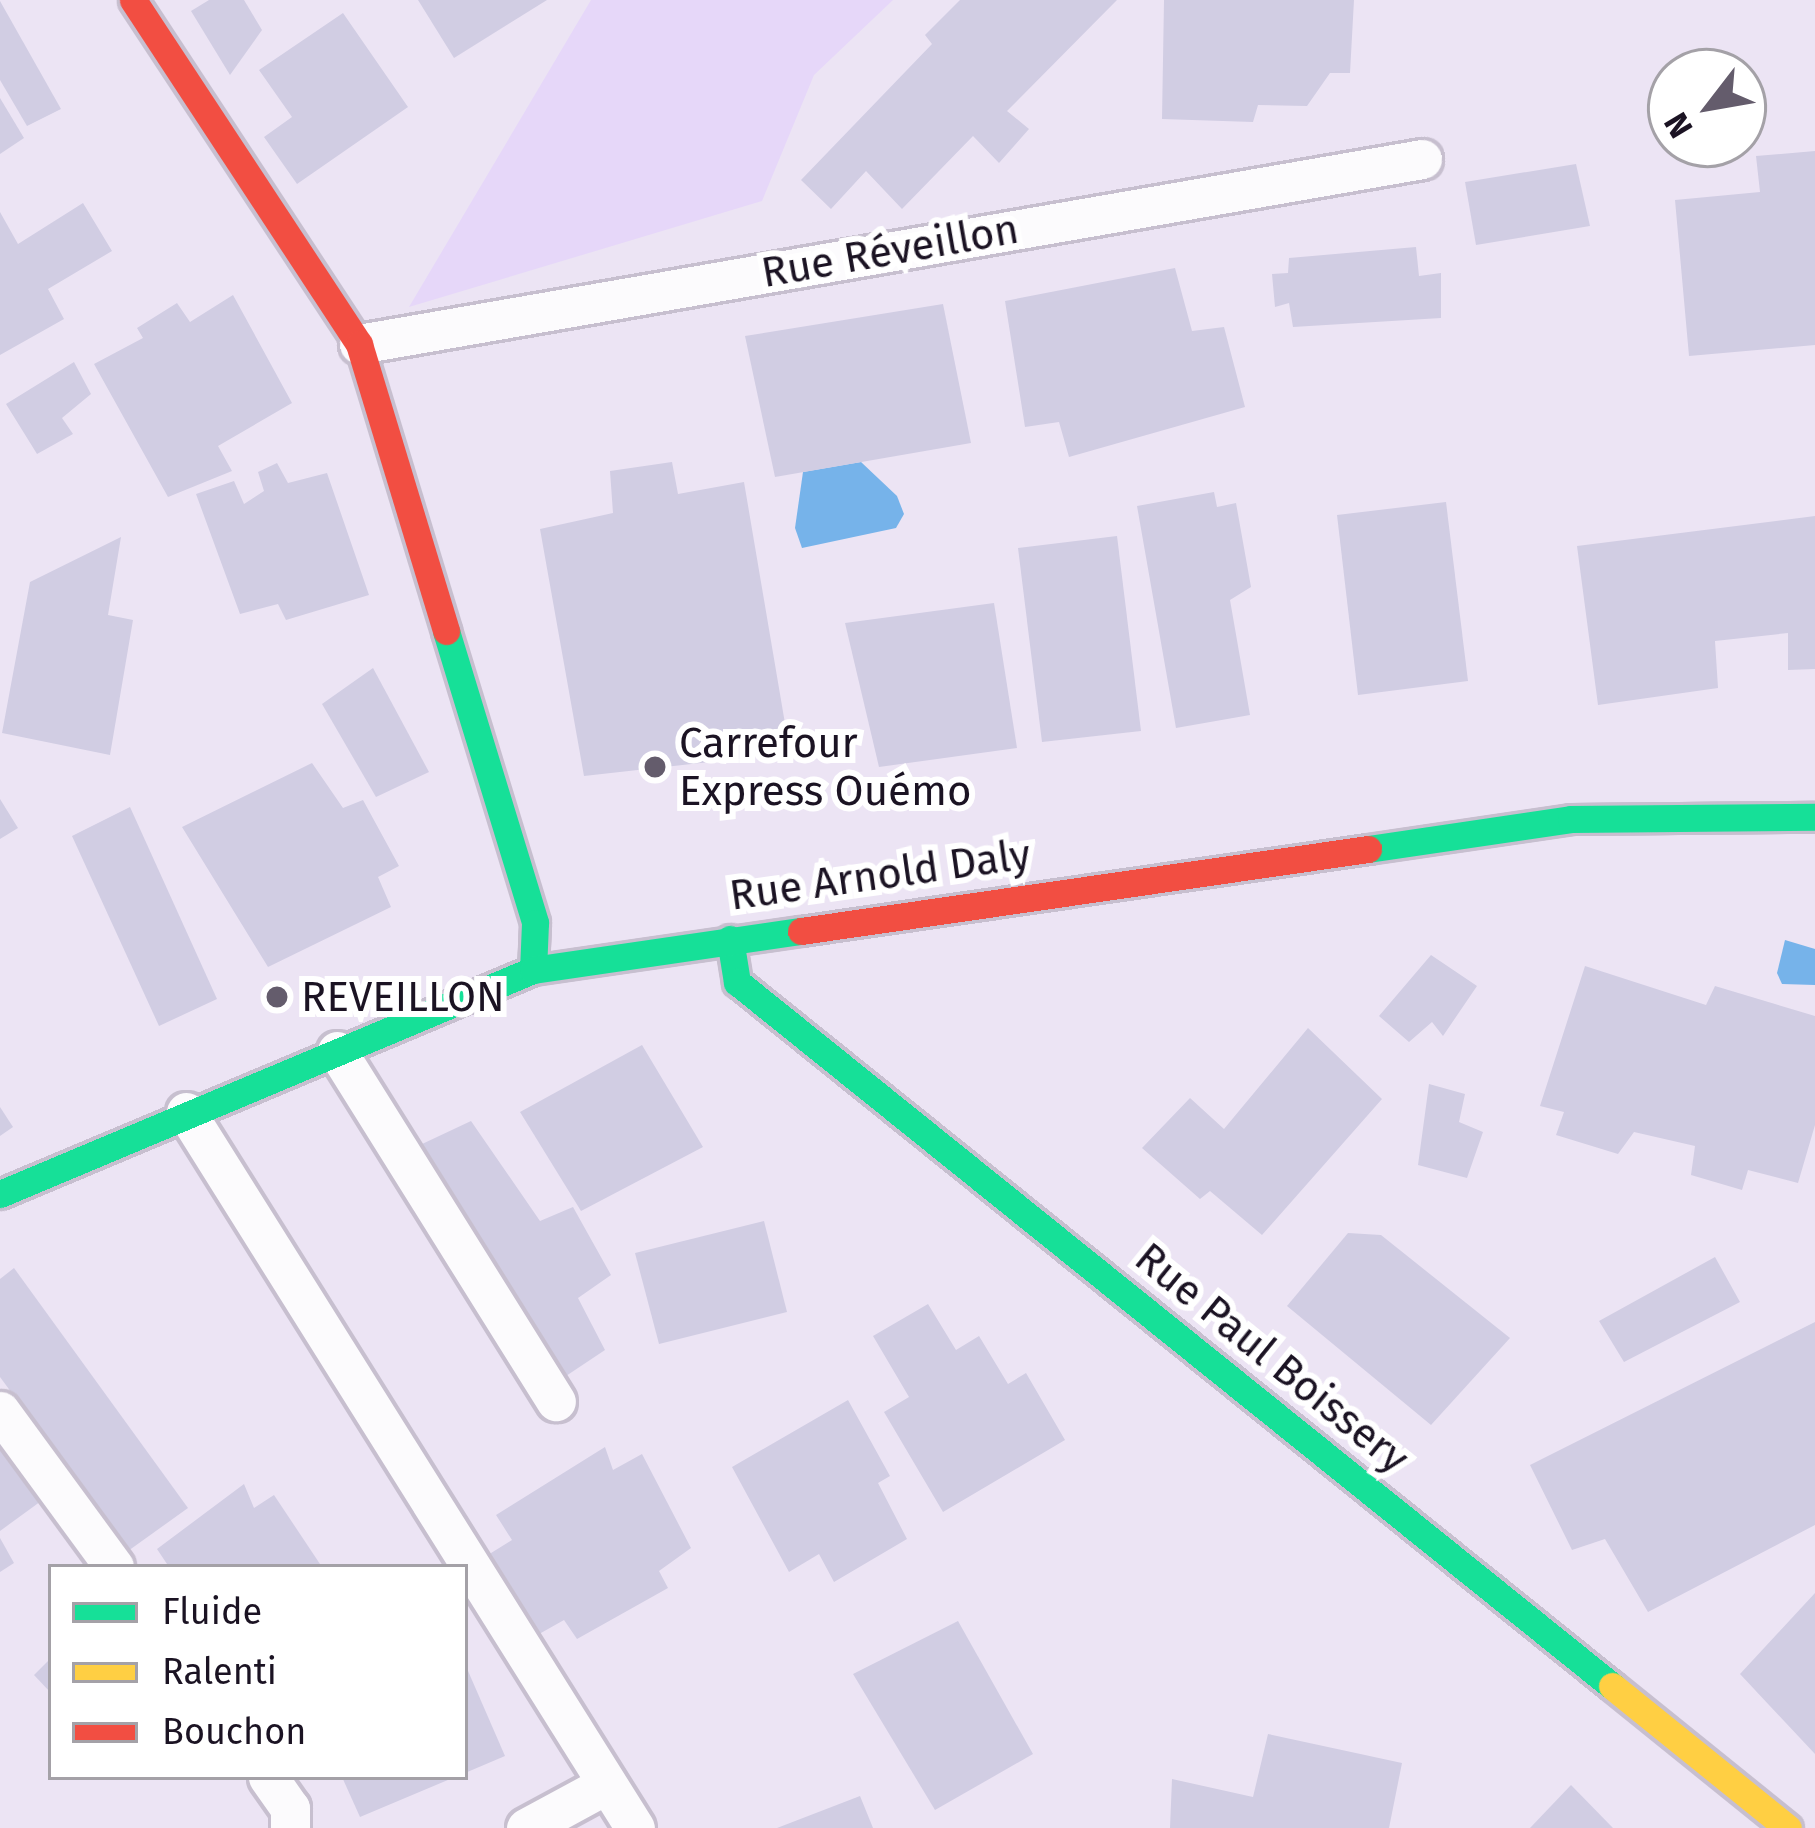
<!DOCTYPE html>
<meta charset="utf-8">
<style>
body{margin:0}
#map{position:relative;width:1815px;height:1828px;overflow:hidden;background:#ece4f4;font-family:"Fira Sans",sans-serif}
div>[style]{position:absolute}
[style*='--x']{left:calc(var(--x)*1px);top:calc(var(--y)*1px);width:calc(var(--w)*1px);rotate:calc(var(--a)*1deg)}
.green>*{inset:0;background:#e6d7f9}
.water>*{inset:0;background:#76b3ea}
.building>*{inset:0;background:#d1cde3}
.roads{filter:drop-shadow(3px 0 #c7bfcf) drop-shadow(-3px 0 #c7bfcf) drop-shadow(0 3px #c7bfcf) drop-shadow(0 -3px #c7bfcf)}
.lane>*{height:39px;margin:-19.5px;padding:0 19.5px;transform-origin:19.5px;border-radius:19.5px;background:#fcfbfd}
.fast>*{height:27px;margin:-13.5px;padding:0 13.5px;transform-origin:13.5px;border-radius:13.5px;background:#16e098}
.slow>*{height:27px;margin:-13.5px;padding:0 13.5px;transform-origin:13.5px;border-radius:13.5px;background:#ffcf43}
.jam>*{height:27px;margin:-13.5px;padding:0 13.5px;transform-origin:13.5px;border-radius:13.5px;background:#f24e42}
.dots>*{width:33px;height:33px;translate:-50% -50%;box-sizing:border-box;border:6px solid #fff;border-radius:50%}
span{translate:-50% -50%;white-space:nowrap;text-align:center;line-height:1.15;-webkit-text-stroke:12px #fff;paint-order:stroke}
.street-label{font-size:42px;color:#1b1323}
.poi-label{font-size:42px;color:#1b1323}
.left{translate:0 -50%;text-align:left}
.legend{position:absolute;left:48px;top:1564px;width:420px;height:216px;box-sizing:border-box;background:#fff;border:3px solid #a4a1a7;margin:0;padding:15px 21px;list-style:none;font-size:36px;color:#1b1323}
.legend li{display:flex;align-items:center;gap:24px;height:60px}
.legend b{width:60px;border:3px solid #a4a1a7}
.north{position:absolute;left:1647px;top:48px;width:120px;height:120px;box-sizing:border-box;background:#fff;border:3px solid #a4a1a7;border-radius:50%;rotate:239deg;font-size:33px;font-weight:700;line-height:48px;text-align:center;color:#1b1323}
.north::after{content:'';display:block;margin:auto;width:42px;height:54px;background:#645c6c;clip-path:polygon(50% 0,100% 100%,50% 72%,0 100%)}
</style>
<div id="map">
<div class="green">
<i style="clip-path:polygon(591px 0,893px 0,814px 75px,762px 201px,409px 307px)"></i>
</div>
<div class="water">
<i style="clip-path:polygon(861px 462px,897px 496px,904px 514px,896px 528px,802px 548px,795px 528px,803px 472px)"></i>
<i style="clip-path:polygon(1785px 940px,1815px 949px,1815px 985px,1782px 984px,1777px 973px)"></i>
</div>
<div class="building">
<i style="clip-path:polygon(209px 0,244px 0,262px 30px,230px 75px,191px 11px)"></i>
<i style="clip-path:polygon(418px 0,547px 0,454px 58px)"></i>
<i style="clip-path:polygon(960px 0,1117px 0,1007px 111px,1029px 129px,999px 163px,973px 136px,902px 209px,866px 171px,831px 209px,801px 180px,932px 44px,925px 35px)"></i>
<i style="clip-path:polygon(1164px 0,1354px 0,1350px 73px,1330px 73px,1307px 106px,1258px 105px,1253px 122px,1162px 119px)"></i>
<i style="clip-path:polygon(0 1px,61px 109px,27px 126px,0 80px)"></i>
<i style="clip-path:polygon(343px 13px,408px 107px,297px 184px,264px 137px,292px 117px,259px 70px)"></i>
<i style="clip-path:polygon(0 98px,24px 138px,0 154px)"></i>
<i style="clip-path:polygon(1815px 151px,1815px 345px,1689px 356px,1675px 200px,1760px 192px,1756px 156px)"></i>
<i style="clip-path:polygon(1576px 164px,1590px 226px,1476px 245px,1465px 182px)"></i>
<i style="clip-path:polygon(83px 203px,112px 251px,48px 289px,64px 319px,0 355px,0 212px,18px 244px)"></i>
<i style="clip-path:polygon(1416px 247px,1419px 276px,1441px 273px,1441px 318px,1293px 327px,1289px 303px,1275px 307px,1272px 274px,1288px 273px,1289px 258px)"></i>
<i style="clip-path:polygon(1175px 268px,1192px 331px,1224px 327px,1245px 407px,1069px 457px,1059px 422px,1025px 427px,1005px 301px)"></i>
<i style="clip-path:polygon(233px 295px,292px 403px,218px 446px,232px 471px,168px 497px,94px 364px,143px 338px,137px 328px,177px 303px,190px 322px)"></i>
<i style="clip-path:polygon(943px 304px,971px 443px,775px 477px,745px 336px)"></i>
<i style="clip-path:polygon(74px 362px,91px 394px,62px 418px,73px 434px,37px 454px,6px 404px)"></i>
<i style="clip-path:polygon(672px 462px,678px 494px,744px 482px,790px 753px,584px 776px,540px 529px,613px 513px,610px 471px)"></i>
<i style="clip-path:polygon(277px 463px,288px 483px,327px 473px,369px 595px,286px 620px,278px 604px,240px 614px,196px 494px,234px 481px,244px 504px,264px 491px,258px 472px)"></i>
<i style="clip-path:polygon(1214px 492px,1217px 507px,1236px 503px,1251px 587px,1230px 600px,1250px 715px,1176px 728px,1137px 506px)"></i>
<i style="clip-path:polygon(1446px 502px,1468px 681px,1358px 695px,1337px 515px)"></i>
<i style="clip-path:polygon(1815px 516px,1815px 669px,1788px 670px,1788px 633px,1715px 641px,1718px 688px,1598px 705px,1577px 546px)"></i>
<i style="clip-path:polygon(1117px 536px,1141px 731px,1042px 742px,1018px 548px)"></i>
<i style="clip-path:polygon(121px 537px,108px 615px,133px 620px,110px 755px,2px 733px,30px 582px)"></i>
<i style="clip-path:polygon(994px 603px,1017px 748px,879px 767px,845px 623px)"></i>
<i style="clip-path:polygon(373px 668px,429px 772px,376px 797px,322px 704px)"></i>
<i style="clip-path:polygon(312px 763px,343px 808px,363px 800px,399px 866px,378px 877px,391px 907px,268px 967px,182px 827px)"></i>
<i style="clip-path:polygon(0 799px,18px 828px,0 839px)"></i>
<i style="clip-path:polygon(130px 807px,217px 999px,159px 1026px,72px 836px)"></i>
<i style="clip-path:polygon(1431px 955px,1477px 986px,1443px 1036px,1432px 1022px,1409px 1042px,1379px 1016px)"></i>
<i style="clip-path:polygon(1585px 966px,1706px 1005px,1715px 986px,1815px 1016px,1815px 1125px,1798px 1183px,1748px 1170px,1742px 1190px,1691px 1175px,1695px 1146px,1634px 1132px,1618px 1154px,1556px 1135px,1564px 1112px,1540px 1106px)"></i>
<i style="clip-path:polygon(1308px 1028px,1382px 1099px,1262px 1235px,1210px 1191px,1200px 1199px,1142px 1148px,1190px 1098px,1224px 1129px)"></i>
<i style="clip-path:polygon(642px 1045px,703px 1147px,581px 1211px,520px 1112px)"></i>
<i style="clip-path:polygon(1429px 1084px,1465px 1094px,1459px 1122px,1483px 1132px,1467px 1178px,1418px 1165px)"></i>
<i style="clip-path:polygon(0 1107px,13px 1127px,0 1136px)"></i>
<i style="clip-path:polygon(471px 1121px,540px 1221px,573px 1207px,611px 1275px,578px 1298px,605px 1350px,557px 1382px,420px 1145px)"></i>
<i style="clip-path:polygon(764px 1221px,787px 1312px,659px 1344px,635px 1253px)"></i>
<i style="clip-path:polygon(1348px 1233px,1381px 1235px,1510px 1338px,1431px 1425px,1287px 1306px)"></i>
<i style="clip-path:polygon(1715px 1257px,1740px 1302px,1624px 1362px,1599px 1321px)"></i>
<i style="clip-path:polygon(14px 1268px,188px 1508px,128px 1551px,0 1377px,0 1279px)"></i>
<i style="clip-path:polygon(928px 1304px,956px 1350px,979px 1336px,1008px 1384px,1026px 1373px,1065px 1440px,943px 1512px,884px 1412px,909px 1397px,873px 1336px)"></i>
<i style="clip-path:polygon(1815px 1322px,1815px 1525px,1648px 1612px,1605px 1539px,1572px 1550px,1530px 1465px)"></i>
<i style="clip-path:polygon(848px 1400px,890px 1476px,878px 1483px,907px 1539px,834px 1582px,819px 1554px,789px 1572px,732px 1467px)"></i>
<i style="clip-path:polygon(0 1429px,48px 1496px,0 1531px)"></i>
<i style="clip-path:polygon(605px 1447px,613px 1470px,642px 1454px,691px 1548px,659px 1571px,668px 1588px,577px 1639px,564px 1620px,532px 1638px,483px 1558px,512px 1540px,496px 1515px)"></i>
<i style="clip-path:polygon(244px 1484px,254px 1508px,274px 1495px,322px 1567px,169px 1567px,157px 1549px)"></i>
<i style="clip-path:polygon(0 1538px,14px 1563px,0 1572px)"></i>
<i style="clip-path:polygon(1815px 1593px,1815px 1754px,1740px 1674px)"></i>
<i style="clip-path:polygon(958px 1621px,1033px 1754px,935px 1810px,853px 1674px)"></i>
<i style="clip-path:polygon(51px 1658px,51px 1693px,34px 1675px)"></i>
<i style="clip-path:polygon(465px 1664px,505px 1756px,465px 1773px)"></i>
<i style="clip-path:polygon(1268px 1734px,1402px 1763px,1389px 1828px,1170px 1828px,1172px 1779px,1253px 1797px)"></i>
<i style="clip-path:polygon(342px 1777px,455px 1777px,360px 1817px)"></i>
<i style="clip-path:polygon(1571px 1785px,1613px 1828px,1530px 1828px)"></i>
<i style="clip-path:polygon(860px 1796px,873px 1828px,777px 1828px)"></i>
</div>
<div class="roads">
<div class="lane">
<i style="--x:359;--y:344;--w:1079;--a:-9.87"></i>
<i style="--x:337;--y:1051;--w:413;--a:58"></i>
<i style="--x:186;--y:1112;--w:845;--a:57.91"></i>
<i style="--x:0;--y:1411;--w:193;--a:53.8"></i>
<i style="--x:268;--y:1777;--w:38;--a:55"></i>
<i style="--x:290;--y:1808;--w:20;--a:90"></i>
<i style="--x:526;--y:1828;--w:92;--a:-28.5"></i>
</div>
<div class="fast">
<i style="--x:446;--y:631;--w:305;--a:73"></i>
<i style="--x:535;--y:923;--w:47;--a:92.4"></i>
<i style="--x:1368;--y:849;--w:205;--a:-8.4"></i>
<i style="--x:1571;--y:819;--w:244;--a:-0.5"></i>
<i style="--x:730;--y:939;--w:44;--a:80.8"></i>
<i style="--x:737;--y:982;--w:1123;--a:38.82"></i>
<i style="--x:0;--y:1194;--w:578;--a:-22.8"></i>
<i style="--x:533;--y:970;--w:271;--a:-8.3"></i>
</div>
<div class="slow">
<i style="--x:1612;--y:1686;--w:226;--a:38.9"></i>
</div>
<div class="jam">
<i style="--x:133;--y:0;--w:412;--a:56.7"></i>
<i style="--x:359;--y:344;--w:300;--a:73.1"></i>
<i style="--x:801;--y:931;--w:573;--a:-8.23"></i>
</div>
</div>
<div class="dots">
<i style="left:655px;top:767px;background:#645c6c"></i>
<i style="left:277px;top:997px;background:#645c6c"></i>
</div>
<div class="street-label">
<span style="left:890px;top:251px;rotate:-10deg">Rue Réveillon</span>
<span style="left:880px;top:875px;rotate:-8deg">Rue Arnold Daly</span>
<span style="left:1272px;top:1358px;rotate:39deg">Rue Paul Boissery</span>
</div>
<div class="poi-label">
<span class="left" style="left:679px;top:767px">Carrefour<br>Express Ouémo</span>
<span class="left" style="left:301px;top:997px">REVEILLON</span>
</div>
<ul class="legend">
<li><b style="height:15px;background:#16e098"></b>Fluide</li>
<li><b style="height:15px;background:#ffcf43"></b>Ralenti</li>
<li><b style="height:15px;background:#f24e42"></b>Bouchon</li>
</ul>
<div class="north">N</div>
</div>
